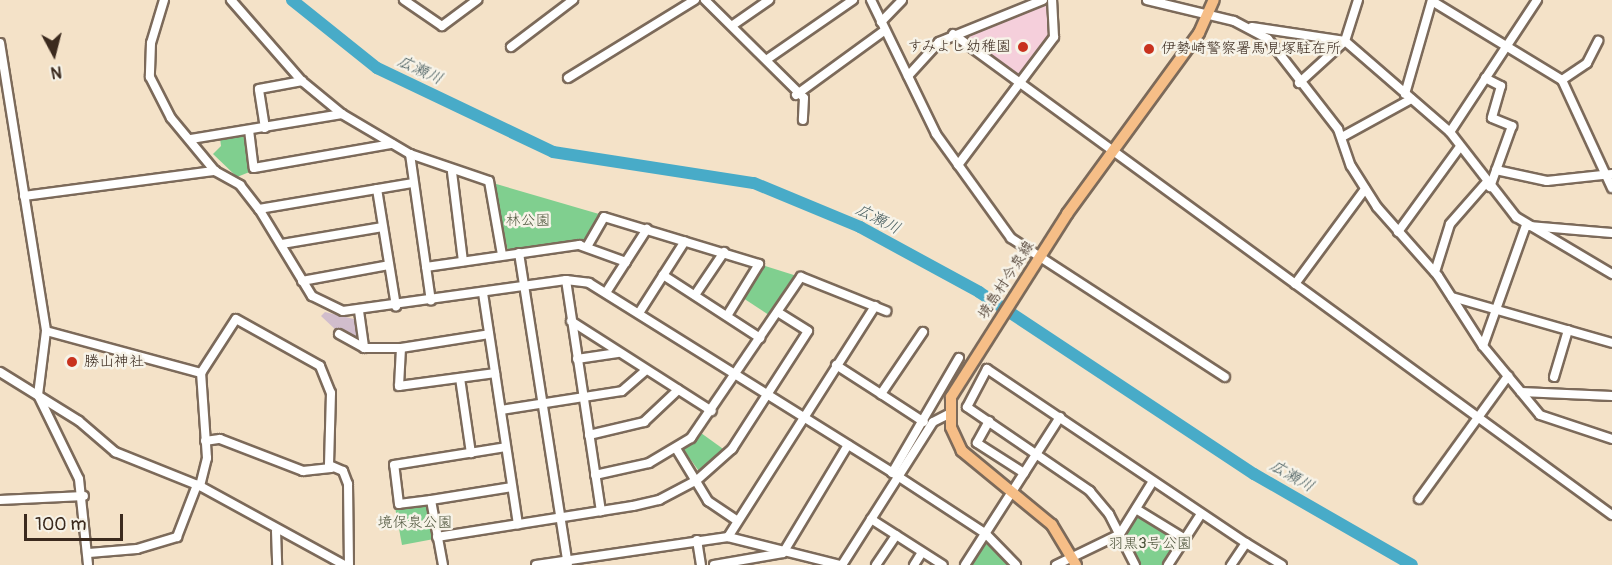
<!DOCTYPE html>
<meta charset="utf-8">
<style>
body{margin:0}
#map{position:relative;width:1612px;height:565px;overflow:hidden;background:#f4e2c8;font-family:Pangolin,"Klee One",sans-serif}
div>[style]{position:absolute}
[style*='--x']{left:calc(var(--x)*1px);top:calc(var(--y)*1px);width:calc(var(--w)*1px);rotate:calc(var(--a)*1deg)}
.built>*{inset:0;background:#f5cfdb}
.industrial>*{inset:0;background:#d1bdcc}
.green>*{inset:0;background:#80cf8f}
.river>*{height:12px;margin:-6px;padding:0 6px;transform-origin:6px;border-radius:6px;background:#48abc8}
.roads{filter:drop-shadow(2px 0 #7c6a5a) drop-shadow(-2px 0 #7c6a5a) drop-shadow(0 2px #7c6a5a) drop-shadow(0 -2px #7c6a5a)}
.minor>*{height:8px;margin:-4px;padding:0 4px;transform-origin:4px;border-radius:4px;background:#fff}
.major>*{height:10px;margin:-5px;padding:0 5px;transform-origin:5px;border-radius:5px;background:#f6be87}
.dots>*{width:16px;height:16px;translate:-50% -50%;box-sizing:border-box;border:3px solid #f7f3e8;border-radius:50%}
span{translate:-50% -50%;white-space:nowrap;text-align:center;line-height:1.15;-webkit-text-stroke:5px #f7f3e8;paint-order:stroke}
.poi-label{font-size:15px;color:#3b2a1e}
.right{translate:-100% -50%;text-align:right}
.left{translate:0 -50%;text-align:left}
.park-label{font-size:15px;color:#4c533a}
.street-label{font-size:15px;color:#3b2a1e}
.water-label{font-size:16px;color:#40575a;font-style:italic}
.north{position:absolute;left:24px;top:24px;width:60px;height:60px;-webkit-text-stroke:4px #f7f3e8;paint-order:stroke;rotate:173deg;font-size:16px;font-weight:700;line-height:24px;text-align:center;color:#3b2a1e}
.north::after{content:'';display:block;margin:auto;width:21px;height:27px;background:#3b2a1e;clip-path:polygon(50% 0,100% 100%,50% 72%,0 100%)}
.scale{position:absolute;left:24px;top:514px;width:99px;height:27px;box-sizing:border-box;border:3px solid #3b2a1e;border-top:0;padding-left:8px;font-size:18px;line-height:21px;white-space:nowrap;color:#3b2a1e;-webkit-text-stroke:4px #f7f3e8;paint-order:stroke}
</style>
<div id="map">
<div class="built">
<i style="clip-path:polygon(1048px 2px,1051px 36px,1020px 78px,958px 35px)"></i>
</div>
<div class="industrial">
<i style="clip-path:polygon(325px 312px,358px 320px,361px 342px,338px 332px,321px 316px)"></i>
</div>
<div class="green">
<i style="clip-path:polygon(243px 135px,252px 171px,237px 177px,213px 154px,221px 146px,220px 138px)"></i>
<i style="clip-path:polygon(493px 183px,599px 214px,600px 216px,585px 241px,508px 251px)"></i>
<i style="clip-path:polygon(762px 265px,797px 276px,769px 315px,743px 298px)"></i>
<i style="clip-path:polygon(701px 433px,726px 451px,701px 474px,683px 449px)"></i>
<i style="clip-path:polygon(426px 503px,434px 539px,402px 545px,395px 507px)"></i>
<i style="clip-path:polygon(1140px 514px,1178px 538px,1164px 565px,1138px 565px,1124px 534px)"></i>
<i style="clip-path:polygon(984px 540px,989px 540px,1014px 565px,968px 565px)"></i>
</div>
<div class="river">
<i style="--x:292;--y:0;--w:109;--a:38.7"></i>
<i style="--x:377;--y:68;--w:195;--a:25.5"></i>
<i style="--x:553;--y:152;--w:203;--a:8.8"></i>
<i style="--x:754;--y:183;--w:115;--a:22.5"></i>
<i style="--x:860;--y:227;--w:136;--a:28.6"></i>
<i style="--x:979;--y:292;--w:330;--a:33.5"></i>
<i style="--x:1254;--y:474;--w:182;--a:29.9"></i>
</div>
<div class="roads">
<div class="minor">
<i style="--x:164;--y:0;--w:45;--a:106.8"></i>
<i style="--x:151;--y:43;--w:34;--a:92"></i>
<i style="--x:150;--y:77;--w:46;--a:62.9"></i>
<i style="--x:171;--y:118;--w:69;--a:50.3"></i>
<i style="--x:231;--y:0;--w:108;--a:48.8"></i>
<i style="--x:302;--y:81;--w:52;--a:39.5"></i>
<i style="--x:342;--y:114;--w:79;--a:30.5"></i>
<i style="--x:410;--y:154;--w:83;--a:18.9"></i>
<i style="--x:489;--y:181;--w:75;--a:80"></i>
<i style="--x:404;--y:0;--w:46;--a:34.4"></i>
<i style="--x:442;--y:26;--w:44;--a:-36.6"></i>
<i style="--x:705;--y:0;--w:139;--a:44.7"></i>
<i style="--x:804;--y:98;--w:22;--a:93"></i>
<i style="--x:871;--y:0;--w:149;--a:64.1"></i>
<i style="--x:936;--y:134;--w:128;--a:54.2"></i>
<i style="--x:1011;--y:238;--w:255;--a:33"></i>
<i style="--x:1147;--y:0;--w:89;--a:13.6"></i>
<i style="--x:1234;--y:21;--w:38;--a:28"></i>
<i style="--x:1268;--y:39;--w:114;--a:52.1"></i>
<i style="--x:1338;--y:129;--w:39;--a:71"></i>
<i style="--x:1351;--y:166;--w:49;--a:57.6"></i>
<i style="--x:1377;--y:207;--w:92;--a:48.5"></i>
<i style="--x:1438;--y:276;--w:83;--a:57.3"></i>
<i style="--x:1483;--y:346;--w:89;--a:50.4"></i>
<i style="--x:1540;--y:415;--w:76;--a:18.4"></i>
<i style="--x:1432;--y:1;--w:152;--a:31.3"></i>
<i style="--x:1562;--y:80;--w:119;--a:65.2"></i>
<i style="--x:881;--y:22;--w:30;--a:-46"></i>
<i style="--x:733;--y:25;--w:44;--a:-34.8"></i>
<i style="--x:1252;--y:27;--w:94;--a:8.6"></i>
<i style="--x:1345;--y:41;--w:139;--a:40.9"></i>
<i style="--x:1450;--y:132;--w:108;--a:52.2"></i>
<i style="--x:1516;--y:217;--w:112;--a:30.7"></i>
<i style="--x:953;--y:34;--w:816;--a:36.13"></i>
<i style="--x:0;--y:43;--w:292;--a:80.9"></i>
<i style="--x:46;--y:331;--w:64;--a:97.1"></i>
<i style="--x:38;--y:395;--w:93;--a:64"></i>
<i style="--x:79;--y:479;--w:86;--a:84"></i>
<i style="--x:511;--y:47;--w:78;--a:-37.2"></i>
<i style="--x:769;--y:58;--w:102;--a:-34.6"></i>
<i style="--x:908;--y:76;--w:46;--a:-47.6"></i>
<i style="--x:939;--y:42;--w:112;--a:-22"></i>
<i style="--x:568;--y:78;--w:149;--a:-31.6"></i>
<i style="--x:1485;--y:78;--w:18;--a:27"></i>
<i style="--x:1501;--y:86;--w:33;--a:106"></i>
<i style="--x:1492;--y:118;--w:22;--a:22"></i>
<i style="--x:1512;--y:126;--w:65;--a:109.8"></i>
<i style="--x:1562;--y:80;--w:30;--a:-34"></i>
<i style="--x:1587;--y:63;--w:25;--a:-63"></i>
<i style="--x:1299;--y:83;--w:62;--a:-42.4"></i>
<i style="--x:1345;--y:41;--w:43;--a:-72.4"></i>
<i style="--x:1405;--y:94;--w:98;--a:-74"></i>
<i style="--x:796;--y:95;--w:110;--a:-36.1"></i>
<i style="--x:265;--y:128;--w:39;--a:-99"></i>
<i style="--x:259;--y:89;--w:44;--a:-10.5"></i>
<i style="--x:249;--y:130;--w:38;--a:83"></i>
<i style="--x:254;--y:168;--w:140;--a:-9.9"></i>
<i style="--x:1450;--y:132;--w:158;--a:-56.6"></i>
<i style="--x:1342;--y:137;--w:79;--a:-28.8"></i>
<i style="--x:191;--y:139;--w:153;--a:-9.4"></i>
<i style="--x:410;--y:154;--w:148;--a:81.9"></i>
<i style="--x:958;--y:165;--w:160;--a:-53.1"></i>
<i style="--x:1054;--y:37;--w:37;--a:-93"></i>
<i style="--x:1496;--y:170;--w:52;--a:12.2"></i>
<i style="--x:1547;--y:181;--w:65;--a:-6.1"></i>
<i style="--x:452;--y:172;--w:90;--a:83"></i>
<i style="--x:377;--y:189;--w:119;--a:80.8"></i>
<i style="--x:24;--y:196;--w:193;--a:-7.5"></i>
<i style="--x:215;--y:171;--w:29;--a:29"></i>
<i style="--x:240;--y:185;--w:31;--a:52"></i>
<i style="--x:259;--y:209;--w:102;--a:58.7"></i>
<i style="--x:312;--y:296;--w:34;--a:26"></i>
<i style="--x:343;--y:311;--w:225;--a:-7.9"></i>
<i style="--x:566;--y:280;--w:23;--a:7"></i>
<i style="--x:589;--y:283;--w:366;--a:32"></i>
<i style="--x:899;--y:477;--w:104;--a:33.2"></i>
<i style="--x:986;--y:534;--w:43;--a:45.9"></i>
<i style="--x:259;--y:209;--w:155;--a:-9.6"></i>
<i style="--x:1529;--y:226;--w:83;--a:4.8"></i>
<i style="--x:1398;--y:232;--w:104;--a:-54"></i>
<i style="--x:282;--y:244;--w:102;--a:-9.6"></i>
<i style="--x:588;--y:245;--w:32;--a:-60"></i>
<i style="--x:604;--y:217;--w:162;--a:16.9"></i>
<i style="--x:759;--y:264;--w:61;--a:121.6"></i>
<i style="--x:519;--y:253;--w:316;--a:81.1"></i>
<i style="--x:426;--y:267;--w:155;--a:-8.2"></i>
<i style="--x:579;--y:245;--w:50;--a:19.9"></i>
<i style="--x:1435;--y:272;--w:50;--a:-72.6"></i>
<i style="--x:1450;--y:224;--w:55;--a:-48.7"></i>
<i style="--x:663;--y:275;--w:116;--a:33"></i>
<i style="--x:566;--y:280;--w:234;--a:81.4"></i>
<i style="--x:302;--y:281;--w:88;--a:-10.4"></i>
<i style="--x:1295;--y:284;--w:118;--a:-53.6"></i>
<i style="--x:607;--y:291;--w:74;--a:-57.2"></i>
<i style="--x:483;--y:293;--w:234;--a:81.4"></i>
<i style="--x:695;--y:295;--w:52;--a:-56"></i>
<i style="--x:1452;--y:297;--w:166;--a:16"></i>
<i style="--x:359;--y:311;--w:37;--a:82"></i>
<i style="--x:364;--y:348;--w:37;--a:0"></i>
<i style="--x:401;--y:348;--w:38;--a:93"></i>
<i style="--x:399;--y:386;--w:97;--a:-7.7"></i>
<i style="--x:639;--y:313;--w:85;--a:-57.4"></i>
<i style="--x:571;--y:321;--w:167;--a:32.6"></i>
<i style="--x:46;--y:331;--w:161;--a:15.2"></i>
<i style="--x:923;--y:332;--w:75;--a:124.1"></i>
<i style="--x:881;--y:394;--w:51;--a:33.1"></i>
<i style="--x:339;--y:334;--w:29;--a:29"></i>
<i style="--x:1483;--y:346;--w:128;--a:-70.4"></i>
<i style="--x:401;--y:348;--w:89;--a:-9"></i>
<i style="--x:577;--y:359;--w:41;--a:-8.3"></i>
<i style="--x:836;--y:365;--w:54;--a:32.8"></i>
<i style="--x:0;--y:372;--w:93;--a:31.8"></i>
<i style="--x:79;--y:421;--w:48;--a:40.7"></i>
<i style="--x:115;--y:452;--w:92;--a:21.8"></i>
<i style="--x:200;--y:486;--w:164;--a:28.7"></i>
<i style="--x:1554;--y:377;--w:49;--a:-73.4"></i>
<i style="--x:460;--y:378;--w:76;--a:81.7"></i>
<i style="--x:1521;--y:392;--w:91;--a:2.5"></i>
<i style="--x:501;--y:410;--w:122;--a:-8.9"></i>
<i style="--x:622;--y:391;--w:32;--a:-41"></i>
<i style="--x:989;--y:421;--w:25;--a:119"></i>
<i style="--x:977;--y:443;--w:56;--a:32.6"></i>
<i style="--x:589;--y:435;--w:57;--a:-13.3"></i>
<i style="--x:644;--y:422;--w:47;--a:-43.3"></i>
<i style="--x:205;--y:441;--w:15;--a:-8"></i>
<i style="--x:220;--y:439;--w:89;--a:21.1"></i>
<i style="--x:303;--y:471;--w:28;--a:-6"></i>
<i style="--x:677;--y:450;--w:60;--a:58.7"></i>
<i style="--x:708;--y:501;--w:32;--a:34"></i>
<i style="--x:892;--y:473;--w:133;--a:-59.8"></i>
<i style="--x:595;--y:475;--w:55;--a:-12.5"></i>
<i style="--x:649;--y:463;--w:49;--a:-30.8"></i>
<i style="--x:691;--y:438;--w:195;--a:-55.7"></i>
<i style="--x:801;--y:277;--w:92;--a:21.8"></i>
<i style="--x:200;--y:486;--w:29;--a:-76"></i>
<i style="--x:207;--y:458;--w:85;--a:-94"></i>
<i style="--x:201;--y:373;--w:64;--a:-57.1"></i>
<i style="--x:236;--y:319;--w:96;--a:29.2"></i>
<i style="--x:320;--y:366;--w:29;--a:68"></i>
<i style="--x:331;--y:393;--w:72;--a:91.6"></i>
<i style="--x:329;--y:465;--w:15;--a:23"></i>
<i style="--x:343;--y:471;--w:14;--a:69"></i>
<i style="--x:348;--y:484;--w:81;--a:89.3"></i>
<i style="--x:1419;--y:499;--w:152;--a:-54.1"></i>
<i style="--x:0;--y:500;--w:84;--a:-2.7"></i>
<i style="--x:431;--y:500;--w:82;--a:-9.1"></i>
<i style="--x:1136;--y:509;--w:57;--a:31.5"></i>
<i style="--x:871;--y:519;--w:85;--a:32.6"></i>
<i style="--x:276;--y:531;--w:34;--a:88"></i>
<i style="--x:437;--y:537;--w:198;--a:-9"></i>
<i style="--x:633;--y:506;--w:27;--a:-13"></i>
<i style="--x:659;--y:500;--w:43;--a:-27.8"></i>
<i style="--x:697;--y:480;--w:47;--a:-41.5"></i>
<i style="--x:732;--y:449;--w:140;--a:-57.2"></i>
<i style="--x:808;--y:331;--w:36;--a:-148"></i>
<i style="--x:728;--y:537;--w:274;--a:-57.5"></i>
<i style="--x:697;--y:540;--w:25;--a:81"></i>
<i style="--x:1246;--y:543;--w:42;--a:31.4"></i>
<i style="--x:89;--y:553;--w:48;--a:-4.8"></i>
<i style="--x:137;--y:549;--w:42;--a:-16.7"></i>
<i style="--x:177;--y:537;--w:56;--a:-69"></i>
<i style="--x:443;--y:565;--w:66;--a:-100.5"></i>
<i style="--x:431;--y:500;--w:32;--a:173"></i>
<i style="--x:399;--y:504;--w:39;--a:-97"></i>
<i style="--x:394;--y:465;--w:113;--a:-9.1"></i>
<i style="--x:536;--y:565;--w:194;--a:-8.3"></i>
<i style="--x:728;--y:537;--w:115;--a:14"></i>
<i style="--x:714;--y:565;--w:70;--a:-9.9"></i>
<i style="--x:783;--y:553;--w:126;--a:-59"></i>
<i style="--x:842;--y:565;--w:169;--a:-57.5"></i>
<i style="--x:933;--y:422;--w:18;--a:-27"></i>
<i style="--x:876;--y:565;--w:36;--a:-56"></i>
<i style="--x:914;--y:565;--w:15;--a:-58"></i>
<i style="--x:965;--y:565;--w:176;--a:-57.3"></i>
<i style="--x:1056;--y:565;--w:71;--a:-25.8"></i>
<i style="--x:1120;--y:534;--w:62;--a:-58.1"></i>
<i style="--x:1135;--y:565;--w:57;--a:-117"></i>
<i style="--x:1109;--y:514;--w:30;--a:-130"></i>
<i style="--x:1090;--y:491;--w:149;--a:-145.7"></i>
<i style="--x:967;--y:407;--w:43;--a:-62.2"></i>
<i style="--x:987;--y:369;--w:312;--a:33.9"></i>
<i style="--x:1246;--y:543;--w:27;--a:124"></i>
<i style="--x:1168;--y:565;--w:61;--a:-57.1"></i>
</div>
<div class="major">
<i style="--x:1076;--y:565;--w:47;--a:-121"></i>
<i style="--x:1052;--y:525;--w:117;--a:-140.6"></i>
<i style="--x:962;--y:451;--w:26;--a:-115"></i>
<i style="--x:951;--y:427;--w:30;--a:-90"></i>
<i style="--x:951;--y:397;--w:217;--a:-57.6"></i>
<i style="--x:1067;--y:214;--w:224;--a:-53.9"></i>
<i style="--x:1199;--y:33;--w:36;--a:-66"></i>
</div>
</div>
<div class="dots">
<i style="left:1023px;top:47px;background:#c8321e"></i>
<i style="left:1149px;top:49px;background:#c8321e"></i>
<i style="left:72px;top:362px;background:#c8321e"></i>
</div>
<div class="poi-label">
<span class="right" style="left:1011px;top:47px">すみよし幼稚園</span>
<span class="left" style="left:1161px;top:49px">伊勢崎警察署馬見塚駐在所</span>
<span class="left" style="left:84px;top:362px">勝山神社</span>
</div>
<div class="park-label">
<span style="left:528px;top:221px">林公園</span>
<span style="left:415px;top:523px">境保泉公園</span>
<span style="left:1150px;top:544px">羽黒3号公園</span>
</div>
<div class="street-label">
<span style="left:1006px;top:280px;rotate:-57deg">境島村今泉線</span>
</div>
<div class="water-label">
<span style="left:420px;top:70px;rotate:25deg">広瀬川</span>
<span style="left:878px;top:219px;rotate:27deg">広瀬川</span>
<span style="left:1292px;top:476px;rotate:30deg">広瀬川</span>
</div>
<div class="north">N</div>
<div class="scale">100 m</div>
</div>
